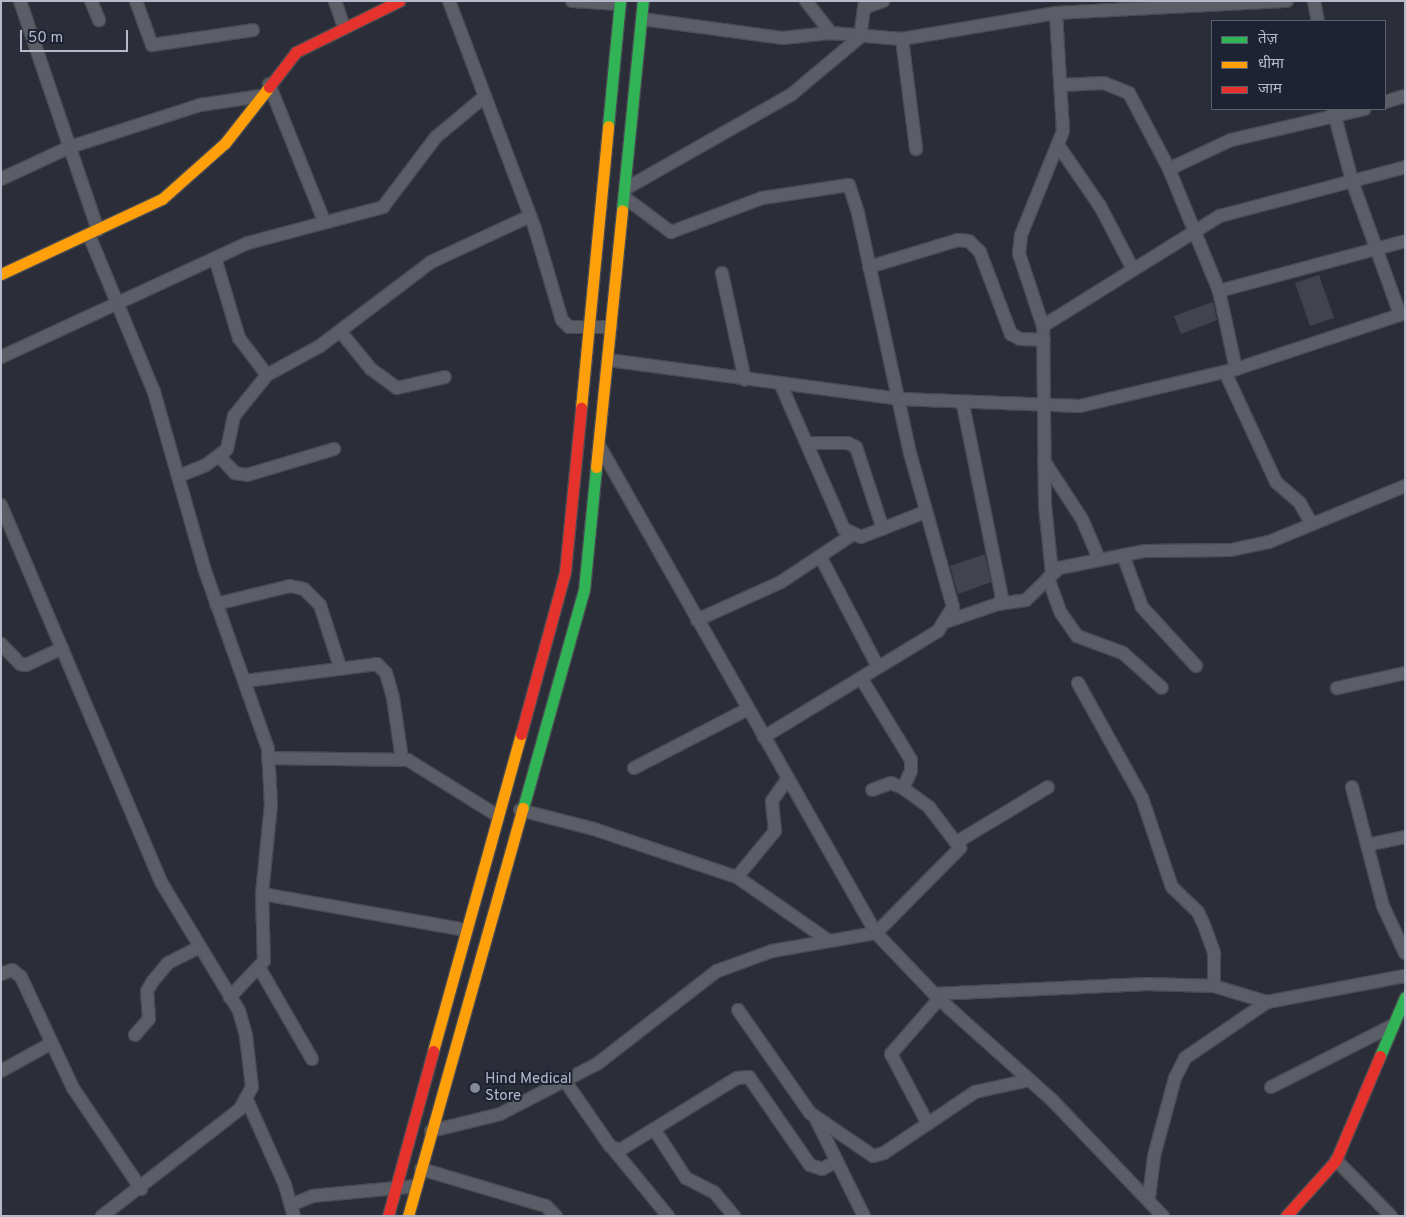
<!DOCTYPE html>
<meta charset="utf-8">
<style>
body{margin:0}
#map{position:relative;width:1406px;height:1217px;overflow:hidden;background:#2b2e38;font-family:Overpass,"Noto Sans Devanagari",sans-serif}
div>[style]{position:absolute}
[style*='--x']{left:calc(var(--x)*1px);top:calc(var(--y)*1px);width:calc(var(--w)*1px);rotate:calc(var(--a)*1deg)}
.building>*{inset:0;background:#41444d}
.roads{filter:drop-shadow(1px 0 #494b52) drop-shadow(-1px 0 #494b52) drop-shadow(0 1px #494b52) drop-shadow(0 -1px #494b52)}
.street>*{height:12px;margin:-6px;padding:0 6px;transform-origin:6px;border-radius:6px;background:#5b5e66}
.fast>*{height:11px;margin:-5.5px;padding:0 5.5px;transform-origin:5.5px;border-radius:5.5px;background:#30b455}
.slow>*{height:11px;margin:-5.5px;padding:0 5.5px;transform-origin:5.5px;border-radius:5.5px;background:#ff9f0a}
.jam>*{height:11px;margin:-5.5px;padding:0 5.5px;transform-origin:5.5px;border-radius:5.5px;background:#e5322d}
.dots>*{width:14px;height:14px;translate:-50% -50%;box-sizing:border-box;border:2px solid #1e2333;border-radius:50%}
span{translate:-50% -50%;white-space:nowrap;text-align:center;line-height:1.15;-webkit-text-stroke:4px #1e2333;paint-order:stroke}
.poi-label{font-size:15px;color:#b5b9c9}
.left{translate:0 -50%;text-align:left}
.frame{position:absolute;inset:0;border:2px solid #b5b9c9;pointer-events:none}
.legend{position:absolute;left:1211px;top:20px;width:175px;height:90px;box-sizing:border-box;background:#1e2333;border:1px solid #5a5f6f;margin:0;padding:6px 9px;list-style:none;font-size:15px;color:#b5b9c9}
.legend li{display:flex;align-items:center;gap:10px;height:25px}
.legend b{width:25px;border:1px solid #5a5f6f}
.scale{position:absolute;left:20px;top:30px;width:108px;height:22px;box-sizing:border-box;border:2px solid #b5b9c9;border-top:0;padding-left:6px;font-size:15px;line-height:18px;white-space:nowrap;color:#b5b9c9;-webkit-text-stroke:4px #1e2333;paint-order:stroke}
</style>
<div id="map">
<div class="building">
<i style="clip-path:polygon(1319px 275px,1334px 318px,1310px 326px,1295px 283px)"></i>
<i style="clip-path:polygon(1213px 302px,1217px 320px,1181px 334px,1174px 316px)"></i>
<i style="clip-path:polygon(985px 554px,991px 582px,958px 594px,950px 566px)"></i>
</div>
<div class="roads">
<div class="street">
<i style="--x:20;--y:1;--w:242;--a:71.2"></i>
<i style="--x:91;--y:1;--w:21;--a:67"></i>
<i style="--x:136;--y:1;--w:47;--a:70"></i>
<i style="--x:152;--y:45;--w:102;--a:-8.4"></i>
<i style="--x:335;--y:1;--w:28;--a:71"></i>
<i style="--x:449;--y:1;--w:244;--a:69.3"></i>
<i style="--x:535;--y:229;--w:95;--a:73.5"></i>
<i style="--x:562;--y:320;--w:10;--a:45"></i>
<i style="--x:569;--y:327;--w:42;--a:0"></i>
<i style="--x:572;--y:1;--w:48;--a:3.6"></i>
<i style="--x:806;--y:1;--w:41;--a:52"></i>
<i style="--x:1314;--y:1;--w:20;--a:79"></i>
<i style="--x:866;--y:7;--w:18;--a:-19"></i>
<i style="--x:642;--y:19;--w:141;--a:7.7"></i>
<i style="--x:782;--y:38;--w:49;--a:-5.8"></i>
<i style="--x:831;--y:33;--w:71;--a:4.8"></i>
<i style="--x:902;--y:39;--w:156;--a:-9.6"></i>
<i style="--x:902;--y:39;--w:111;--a:82.7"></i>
<i style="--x:269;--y:84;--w:148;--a:68.1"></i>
<i style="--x:1062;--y:85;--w:42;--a:-2.7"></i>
<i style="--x:1104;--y:83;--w:27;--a:22"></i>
<i style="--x:1129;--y:93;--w:86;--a:62.2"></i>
<i style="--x:1169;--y:169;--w:132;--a:67.7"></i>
<i style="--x:1219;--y:291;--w:80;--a:77.7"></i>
<i style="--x:1385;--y:102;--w:21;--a:-17"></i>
<i style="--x:1333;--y:109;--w:74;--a:75.2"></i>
<i style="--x:1352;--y:181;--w:141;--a:70.2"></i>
<i style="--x:1058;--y:145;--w:74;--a:55.5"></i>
<i style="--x:1100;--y:206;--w:71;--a:62.4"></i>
<i style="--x:1169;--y:169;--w:68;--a:-25.1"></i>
<i style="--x:1231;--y:140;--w:137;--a:-13.1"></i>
<i style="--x:1;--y:179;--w:76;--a:-24.9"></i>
<i style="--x:70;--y:147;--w:137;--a:-17.9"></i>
<i style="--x:200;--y:105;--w:61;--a:-8.5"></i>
<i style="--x:625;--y:189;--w:192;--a:-29.6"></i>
<i style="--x:792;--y:94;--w:89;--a:-40"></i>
<i style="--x:860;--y:37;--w:36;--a:-82"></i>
<i style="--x:624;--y:197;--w:59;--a:36.7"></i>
<i style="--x:671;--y:232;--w:97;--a:-20.5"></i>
<i style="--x:762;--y:198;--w:88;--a:-8.5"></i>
<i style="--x:849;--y:185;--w:29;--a:72"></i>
<i style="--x:858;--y:213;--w:246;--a:77.8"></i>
<i style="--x:910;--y:453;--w:160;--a:74.4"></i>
<i style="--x:953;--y:607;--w:28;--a:122"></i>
<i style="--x:938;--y:631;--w:204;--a:148.7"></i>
<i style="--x:89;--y:235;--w:170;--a:67.5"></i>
<i style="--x:154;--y:392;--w:183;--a:74.1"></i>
<i style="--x:204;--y:568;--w:192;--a:70.5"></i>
<i style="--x:268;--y:749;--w:55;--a:86.9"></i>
<i style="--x:271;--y:804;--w:90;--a:95.7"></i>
<i style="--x:262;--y:894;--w:67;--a:88.3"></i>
<i style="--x:264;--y:961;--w:50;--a:133.4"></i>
<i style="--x:215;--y:258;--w:84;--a:73.3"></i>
<i style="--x:239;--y:338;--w:46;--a:52.9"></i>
<i style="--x:869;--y:267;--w:93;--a:-16.9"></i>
<i style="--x:958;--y:240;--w:11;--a:5"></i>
<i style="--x:969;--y:241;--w:16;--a:45"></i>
<i style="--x:980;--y:252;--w:88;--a:69.3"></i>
<i style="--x:1011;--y:334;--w:10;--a:29"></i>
<i style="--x:1020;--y:339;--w:24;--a:2"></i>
<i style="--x:722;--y:273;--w:109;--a:77.9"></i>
<i style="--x:1219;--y:291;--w:193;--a:-15"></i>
<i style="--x:1043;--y:326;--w:208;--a:-31.9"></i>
<i style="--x:1220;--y:216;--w:191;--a:-14.8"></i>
<i style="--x:340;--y:331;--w:49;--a:50.8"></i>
<i style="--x:371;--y:369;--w:32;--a:36"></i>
<i style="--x:397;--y:388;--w:49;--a:-12.9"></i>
<i style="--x:1;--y:357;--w:272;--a:-24.8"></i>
<i style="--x:248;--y:243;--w:140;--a:-14.9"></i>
<i style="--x:383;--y:207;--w:88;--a:-52.9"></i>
<i style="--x:436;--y:137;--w:62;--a:-39.8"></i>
<i style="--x:608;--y:360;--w:294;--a:7.6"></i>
<i style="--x:899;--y:399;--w:181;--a:2.2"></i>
<i style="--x:1080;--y:406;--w:160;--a:-13.3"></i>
<i style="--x:1236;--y:369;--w:178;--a:-18.3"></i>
<i style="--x:1225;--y:372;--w:121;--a:65.1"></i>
<i style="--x:1276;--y:482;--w:32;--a:41"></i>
<i style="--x:1300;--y:503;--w:23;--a:61"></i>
<i style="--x:781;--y:385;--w:157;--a:66.4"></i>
<i style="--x:844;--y:529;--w:19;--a:25"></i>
<i style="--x:861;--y:537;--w:69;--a:-21.3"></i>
<i style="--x:809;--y:443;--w:39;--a:0"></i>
<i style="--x:848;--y:443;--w:9;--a:27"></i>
<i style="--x:856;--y:447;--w:86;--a:71.8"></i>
<i style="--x:600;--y:447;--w:559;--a:60.41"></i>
<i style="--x:876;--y:933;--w:91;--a:46.3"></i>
<i style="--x:939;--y:999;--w:152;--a:41.8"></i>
<i style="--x:1052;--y:1100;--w:161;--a:46.3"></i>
<i style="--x:220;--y:457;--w:22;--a:47"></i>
<i style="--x:235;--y:473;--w:12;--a:9"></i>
<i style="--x:247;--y:475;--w:91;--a:-16.6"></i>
<i style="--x:1044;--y:461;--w:69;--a:56.8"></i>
<i style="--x:1082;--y:519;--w:43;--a:67"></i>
<i style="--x:179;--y:476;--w:29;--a:-22"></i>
<i style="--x:206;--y:465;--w:26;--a:-37"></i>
<i style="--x:227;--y:449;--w:34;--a:-78"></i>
<i style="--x:234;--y:416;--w:53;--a:-51.2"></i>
<i style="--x:267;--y:375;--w:60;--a:-28.7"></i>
<i style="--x:320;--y:346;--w:139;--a:-37.1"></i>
<i style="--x:431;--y:262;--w:109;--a:-24.9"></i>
<i style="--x:1;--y:505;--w:410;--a:67"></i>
<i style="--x:161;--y:882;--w:151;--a:58.8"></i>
<i style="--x:239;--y:1011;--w:26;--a:74"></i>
<i style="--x:246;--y:1036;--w:51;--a:83.3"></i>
<i style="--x:252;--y:1087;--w:25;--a:119"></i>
<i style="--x:240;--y:1109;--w:175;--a:142.2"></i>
<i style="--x:1123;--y:555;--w:55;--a:69.9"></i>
<i style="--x:1142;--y:607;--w:80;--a:47.5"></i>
<i style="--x:820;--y:556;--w:125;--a:62.4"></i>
<i style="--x:1052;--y:573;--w:68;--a:-95.9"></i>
<i style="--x:1045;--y:505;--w:179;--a:-90.6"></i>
<i style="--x:1043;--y:326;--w:76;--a:-108.4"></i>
<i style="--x:1019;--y:254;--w:19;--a:-84"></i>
<i style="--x:1021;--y:235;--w:112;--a:-68"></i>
<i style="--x:1063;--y:131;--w:118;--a:-93.4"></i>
<i style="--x:1056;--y:13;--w:231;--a:-3"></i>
<i style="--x:1048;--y:578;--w:37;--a:70"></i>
<i style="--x:1061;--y:613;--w:28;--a:55"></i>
<i style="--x:1077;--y:636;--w:49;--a:20.3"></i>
<i style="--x:1123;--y:653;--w:52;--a:41.9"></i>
<i style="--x:216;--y:604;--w:76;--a:-13.7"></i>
<i style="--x:290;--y:586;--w:14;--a:12"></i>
<i style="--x:304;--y:589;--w:23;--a:45"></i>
<i style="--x:320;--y:605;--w:65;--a:72.1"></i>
<i style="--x:998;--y:604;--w:28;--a:-8"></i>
<i style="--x:1026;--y:600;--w:46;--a:-44.1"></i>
<i style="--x:1059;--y:568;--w:88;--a:-11.2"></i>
<i style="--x:1145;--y:551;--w:86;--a:-0.7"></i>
<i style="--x:1231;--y:550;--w:39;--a:-12"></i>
<i style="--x:1269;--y:542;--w:147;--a:-22.4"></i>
<i style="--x:697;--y:620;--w:92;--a:-24.3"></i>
<i style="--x:781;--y:582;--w:85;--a:-33.5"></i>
<i style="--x:948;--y:621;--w:53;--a:-18.8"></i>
<i style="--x:998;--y:604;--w:7;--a:-56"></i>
<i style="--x:1002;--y:598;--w:198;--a:-101.4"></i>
<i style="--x:1;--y:644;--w:28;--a:46"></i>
<i style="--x:20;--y:664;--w:6;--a:9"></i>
<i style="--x:26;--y:665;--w:40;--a:-25"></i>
<i style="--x:861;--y:678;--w:96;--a:58.6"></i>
<i style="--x:911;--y:760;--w:11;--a:90"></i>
<i style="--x:911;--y:771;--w:19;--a:115"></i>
<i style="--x:245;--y:681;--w:133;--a:-7.3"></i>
<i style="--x:377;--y:664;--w:13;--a:45"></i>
<i style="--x:386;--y:673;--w:26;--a:74"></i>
<i style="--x:393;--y:698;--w:62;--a:81.6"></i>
<i style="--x:1078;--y:683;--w:132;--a:60.9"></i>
<i style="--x:1142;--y:798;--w:94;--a:71.4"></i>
<i style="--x:1172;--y:887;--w:36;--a:44"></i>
<i style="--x:1198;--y:912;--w:14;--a:65"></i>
<i style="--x:1204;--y:925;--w:30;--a:70"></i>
<i style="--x:1214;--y:953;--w:33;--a:90"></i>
<i style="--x:1337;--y:688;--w:70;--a:-12.4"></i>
<i style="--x:268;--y:758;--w:140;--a:0.8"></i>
<i style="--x:408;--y:760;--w:106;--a:31.9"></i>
<i style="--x:634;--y:768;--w:128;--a:-27.4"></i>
<i style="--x:1352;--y:787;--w:123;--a:75.4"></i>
<i style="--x:1383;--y:906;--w:52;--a:64.9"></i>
<i style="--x:520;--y:810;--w:76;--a:14.4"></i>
<i style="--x:594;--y:829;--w:151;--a:18.6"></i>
<i style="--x:737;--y:877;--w:112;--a:34.8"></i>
<i style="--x:957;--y:842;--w:106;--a:-31.1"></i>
<i style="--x:1367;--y:845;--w:39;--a:-12"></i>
<i style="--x:737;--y:877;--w:60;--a:-50.4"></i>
<i style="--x:775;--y:831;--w:30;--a:-96"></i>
<i style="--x:772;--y:801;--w:28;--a:-55"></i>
<i style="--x:262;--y:894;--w:207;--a:10"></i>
<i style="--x:260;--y:969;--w:104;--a:60"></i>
<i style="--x:1;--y:974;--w:12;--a:-20"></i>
<i style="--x:12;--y:970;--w:11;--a:38"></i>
<i style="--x:21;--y:977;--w:123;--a:64.9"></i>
<i style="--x:73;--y:1088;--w:122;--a:56"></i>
<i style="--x:934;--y:994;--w:213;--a:-2.7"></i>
<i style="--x:1147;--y:984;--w:67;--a:1.7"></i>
<i style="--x:1214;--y:986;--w:55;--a:16.8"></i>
<i style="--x:1267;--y:1002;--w:140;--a:-10.7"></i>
<i style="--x:738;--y:1010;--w:126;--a:55"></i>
<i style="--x:810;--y:1113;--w:76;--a:34.3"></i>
<i style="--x:873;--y:1156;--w:11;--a:-15"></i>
<i style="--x:884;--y:1153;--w:110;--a:-33.8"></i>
<i style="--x:975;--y:1092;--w:55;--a:-12.5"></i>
<i style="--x:135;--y:1035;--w:21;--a:-49"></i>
<i style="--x:149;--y:1019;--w:28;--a:-94"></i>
<i style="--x:147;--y:991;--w:12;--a:-59"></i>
<i style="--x:153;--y:981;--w:23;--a:-50"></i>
<i style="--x:168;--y:963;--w:34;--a:-27"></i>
<i style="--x:1;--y:1071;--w:58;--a:-28.8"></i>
<i style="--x:565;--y:1081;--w:79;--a:55.3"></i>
<i style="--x:610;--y:1146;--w:11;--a:22"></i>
<i style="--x:620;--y:1150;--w:137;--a:-31.6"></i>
<i style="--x:737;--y:1078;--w:12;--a:-5"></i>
<i style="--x:749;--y:1077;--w:107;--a:55.3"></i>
<i style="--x:810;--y:1165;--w:13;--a:18"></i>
<i style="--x:822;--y:1169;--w:17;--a:-28"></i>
<i style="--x:1271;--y:1087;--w:136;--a:-26.8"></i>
<i style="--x:247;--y:1100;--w:93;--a:65.9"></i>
<i style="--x:285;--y:1185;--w:32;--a:74"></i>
<i style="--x:815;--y:1117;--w:110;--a:63.7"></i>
<i style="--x:928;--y:1124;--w:79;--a:-117.9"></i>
<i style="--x:891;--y:1054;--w:73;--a:-48.9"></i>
<i style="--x:654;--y:1129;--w:59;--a:56.9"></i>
<i style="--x:686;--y:1178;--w:31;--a:27"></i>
<i style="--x:714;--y:1192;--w:31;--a:50"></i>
<i style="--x:431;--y:1131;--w:71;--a:-13.8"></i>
<i style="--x:500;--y:1114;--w:109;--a:-27.3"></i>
<i style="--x:597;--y:1064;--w:152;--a:-37.8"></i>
<i style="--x:717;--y:971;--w:59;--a:-20"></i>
<i style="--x:772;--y:951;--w:106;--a:-9.8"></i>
<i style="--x:876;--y:933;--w:120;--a:-45.3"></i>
<i style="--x:960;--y:848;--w:51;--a:-127.1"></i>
<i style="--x:929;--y:807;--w:32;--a:-144"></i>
<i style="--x:903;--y:788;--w:13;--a:-157"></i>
<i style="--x:891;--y:783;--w:20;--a:160"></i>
<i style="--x:614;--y:1150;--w:85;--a:50.7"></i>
<i style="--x:1336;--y:1160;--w:78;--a:45.5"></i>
<i style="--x:421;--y:1169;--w:130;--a:16.5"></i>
<i style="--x:546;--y:1206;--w:14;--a:45"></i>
<i style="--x:1149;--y:1197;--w:41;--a:-83"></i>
<i style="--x:1154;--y:1156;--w:81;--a:-74.9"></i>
<i style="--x:1175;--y:1078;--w:22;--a:-63"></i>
<i style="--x:1185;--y:1058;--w:99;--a:-34.3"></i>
<i style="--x:293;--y:1204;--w:22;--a:-22"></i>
<i style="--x:313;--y:1196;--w:104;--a:-5.5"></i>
</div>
<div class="fast">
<i style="--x:608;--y:126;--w:126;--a:-84.5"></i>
<i style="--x:622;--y:210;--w:210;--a:-84.3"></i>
<i style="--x:523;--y:808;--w:226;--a:-74.4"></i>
<i style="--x:584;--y:590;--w:124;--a:-84.4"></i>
<i style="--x:1380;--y:1056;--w:64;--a:-67"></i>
</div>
<div class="slow">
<i style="--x:1;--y:274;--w:178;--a:-25"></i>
<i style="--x:162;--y:199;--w:84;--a:-41.6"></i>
<i style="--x:225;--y:143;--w:71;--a:-51.8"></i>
<i style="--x:581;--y:408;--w:283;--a:-84.5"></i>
<i style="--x:596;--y:467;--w:258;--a:-84.2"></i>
<i style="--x:433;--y:1051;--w:329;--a:-74.5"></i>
<i style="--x:408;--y:1216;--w:424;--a:-74.3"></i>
</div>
<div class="jam">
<i style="--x:269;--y:87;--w:44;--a:-52.4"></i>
<i style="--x:296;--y:52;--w:115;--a:-26.3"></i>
<i style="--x:521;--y:734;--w:168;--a:-74.8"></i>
<i style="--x:565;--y:572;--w:165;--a:-84.4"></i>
<i style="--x:388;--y:1216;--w:171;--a:-74.7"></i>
<i style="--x:1286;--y:1216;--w:75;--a:-48.2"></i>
<i style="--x:1336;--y:1160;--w:113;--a:-67.1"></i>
</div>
</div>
<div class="dots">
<i style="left:475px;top:1088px;background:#858896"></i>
</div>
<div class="poi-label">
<span class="left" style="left:485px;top:1088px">Hind Medical<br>Store</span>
</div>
<div class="frame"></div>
<ul class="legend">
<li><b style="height:6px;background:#30b455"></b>तेज़</li>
<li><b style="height:6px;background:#ff9f0a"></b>धीमा</li>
<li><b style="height:6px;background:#e5322d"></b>जाम</li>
</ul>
<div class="scale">50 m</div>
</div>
